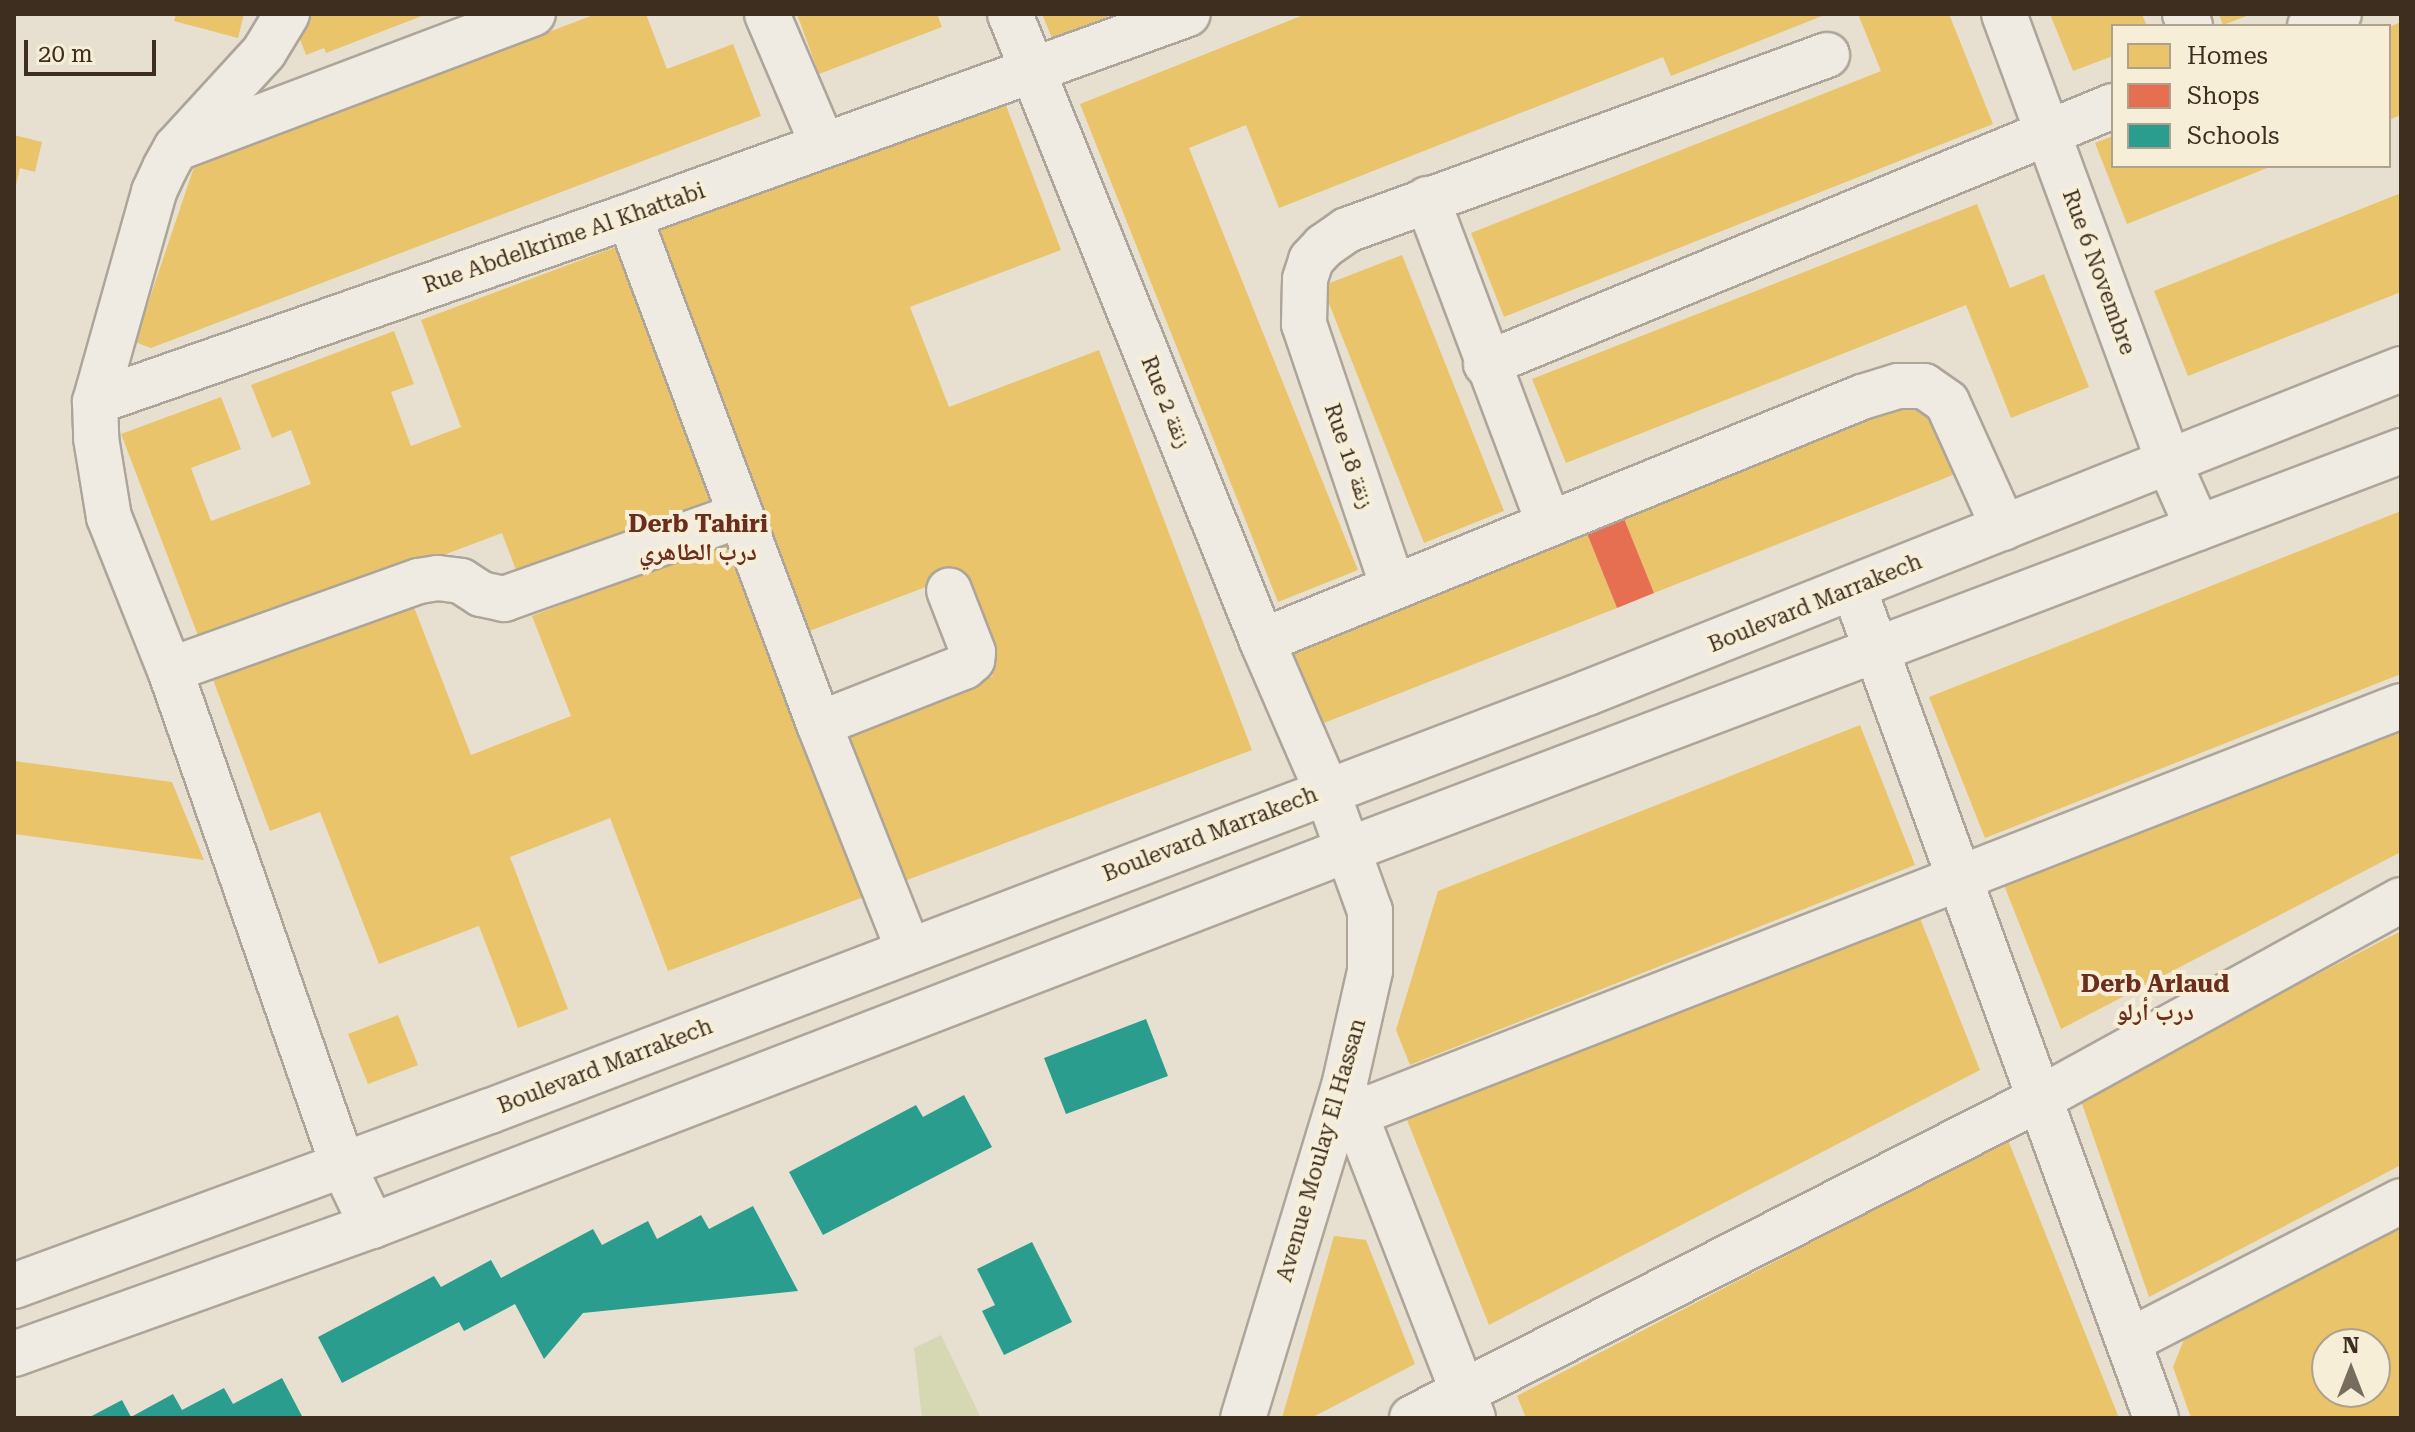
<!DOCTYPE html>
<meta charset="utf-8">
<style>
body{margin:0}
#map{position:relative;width:2415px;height:1432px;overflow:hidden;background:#e7e0d1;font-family:"Roboto Serif","Noto Naskh Arabic",serif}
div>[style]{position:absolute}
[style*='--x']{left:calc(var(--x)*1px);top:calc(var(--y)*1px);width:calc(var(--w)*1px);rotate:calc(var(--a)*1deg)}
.green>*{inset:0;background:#d6d7b3}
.homes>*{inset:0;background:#e9c46a}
.shops>*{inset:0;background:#e76f51}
.schools>*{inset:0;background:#2a9d8f}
.roads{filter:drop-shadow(2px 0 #ada599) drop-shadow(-2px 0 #ada599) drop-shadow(0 2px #ada599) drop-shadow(0 -2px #ada599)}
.minor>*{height:44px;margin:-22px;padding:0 22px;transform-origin:22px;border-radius:22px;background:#efebe3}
span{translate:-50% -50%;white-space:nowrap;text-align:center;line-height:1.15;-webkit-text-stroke:8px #f7eed8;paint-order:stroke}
.street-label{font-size:22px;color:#3d2e20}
.neighbourhood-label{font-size:24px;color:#6b2e1e;font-weight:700}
.frame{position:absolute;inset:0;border:16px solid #3d2e20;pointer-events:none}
.legend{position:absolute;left:2111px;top:24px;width:280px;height:144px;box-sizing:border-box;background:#f7eed8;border:2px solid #ada18e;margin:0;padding:10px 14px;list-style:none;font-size:24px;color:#3d2e20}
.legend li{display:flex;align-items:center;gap:16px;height:40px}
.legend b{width:40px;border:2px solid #ada18e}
.north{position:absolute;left:2311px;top:1328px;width:80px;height:80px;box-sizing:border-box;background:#f7eed8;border:2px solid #ada18e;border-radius:50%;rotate:0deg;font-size:22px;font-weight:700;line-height:32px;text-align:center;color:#3d2e20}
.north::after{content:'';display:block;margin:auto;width:28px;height:36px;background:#786c5e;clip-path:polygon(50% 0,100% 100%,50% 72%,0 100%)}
.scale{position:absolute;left:24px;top:40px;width:132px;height:36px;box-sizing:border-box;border:4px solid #3d2e20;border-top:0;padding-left:10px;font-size:24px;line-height:28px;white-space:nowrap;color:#3d2e20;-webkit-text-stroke:6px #f7eed8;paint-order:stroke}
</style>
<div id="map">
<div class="green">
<i style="clip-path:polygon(941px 1335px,981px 1418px,922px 1418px,914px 1348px)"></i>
</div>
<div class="homes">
<i style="clip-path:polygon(176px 14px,244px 14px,238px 38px,174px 21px)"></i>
<i style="clip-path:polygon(304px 14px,427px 14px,326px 53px,324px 48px,306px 55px,298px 34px)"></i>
<i style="clip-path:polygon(596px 14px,646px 14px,667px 69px,733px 44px,761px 116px,151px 348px,135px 342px,194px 167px)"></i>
<i style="clip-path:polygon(797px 14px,937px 14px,942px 27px,819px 74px)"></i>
<i style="clip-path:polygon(1042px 14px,1114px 14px,1052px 38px)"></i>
<i style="clip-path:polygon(1306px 14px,1827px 14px,1671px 76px,1663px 57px,1279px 208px,1246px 125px,1189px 148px,1358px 570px,1278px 602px,1080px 104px)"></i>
<i style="clip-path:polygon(1858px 14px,1949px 14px,1993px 124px,1504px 317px,1471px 233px,1881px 71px)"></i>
<i style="clip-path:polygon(2050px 14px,2142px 14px,2147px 26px,2113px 26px,2113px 56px,2073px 71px)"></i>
<i style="clip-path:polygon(2219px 14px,2252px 14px,2223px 25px)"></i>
<i style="clip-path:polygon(2401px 22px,2401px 115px,2389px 120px,2389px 27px)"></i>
<i style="clip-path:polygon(1004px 100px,1061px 250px,910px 307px,949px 407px,1099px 350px,1252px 750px,899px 883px,842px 734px,993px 676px,955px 576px,804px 633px,651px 233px)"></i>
<i style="clip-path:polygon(14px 135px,42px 142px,35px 172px,20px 168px,15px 189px)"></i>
<i style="clip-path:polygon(2113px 136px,2113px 166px,2272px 166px,2127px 224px,2095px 143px)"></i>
<i style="clip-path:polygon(2401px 193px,2401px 292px,2188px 376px,2154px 291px)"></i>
<i style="clip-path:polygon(1977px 204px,2010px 288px,2044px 274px,2089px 387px,2011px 418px,1966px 305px,1566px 463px,1532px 379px)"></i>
<i style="clip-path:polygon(621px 245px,719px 501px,519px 578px,502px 533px,202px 646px,121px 434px,221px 397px,241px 449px,191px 468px,211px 521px,311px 484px,291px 430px,272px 438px,251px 385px,394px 331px,414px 384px,391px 392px,411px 446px,461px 427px,421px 320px)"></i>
<i style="clip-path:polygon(1402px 255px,1504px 511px,1424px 543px,1322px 286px)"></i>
<i style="clip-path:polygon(1926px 391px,1958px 473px,1654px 593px,1621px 511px)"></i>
<i style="clip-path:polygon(2401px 511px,2401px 674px,1985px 838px,1929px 697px)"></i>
<i style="clip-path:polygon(1584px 526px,1617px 608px,1311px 728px,1280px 646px)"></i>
<i style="clip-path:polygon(733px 539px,869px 895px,668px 971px,610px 818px,510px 857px,568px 1009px,518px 1028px,479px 926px,379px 964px,320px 812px,270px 831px,212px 677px,412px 602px,471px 755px,571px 716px,532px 616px)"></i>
<i style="clip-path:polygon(2401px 723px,2401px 852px,2061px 1029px,2002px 880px)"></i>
<i style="clip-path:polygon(1860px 725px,1915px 865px,1410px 1065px,1396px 1030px,1438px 891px)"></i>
<i style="clip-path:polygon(14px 761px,172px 782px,204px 860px,14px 834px)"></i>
<i style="clip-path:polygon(1918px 913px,1980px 1070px,1489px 1325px,1405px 1115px)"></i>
<i style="clip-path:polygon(2401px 931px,2401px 1165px,2149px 1297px,2080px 1098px)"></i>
<i style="clip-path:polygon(398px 1015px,418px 1065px,368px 1084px,348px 1034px)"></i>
<i style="clip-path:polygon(2008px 1140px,2119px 1418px,1526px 1418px,1517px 1396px)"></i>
<i style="clip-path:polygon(evenodd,2401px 1216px,2401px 1418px,2191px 1418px,2173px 1367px,2189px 1327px,2401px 1216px,2327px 1344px,2375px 1344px,2375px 1392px,2327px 1392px,2327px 1344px)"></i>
<i style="clip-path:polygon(1334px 1236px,1366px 1240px,1415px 1364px,1311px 1418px,1282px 1418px)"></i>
</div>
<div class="shops">
<i style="clip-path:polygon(1621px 511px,1654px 593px,1617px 608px,1584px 526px)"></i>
</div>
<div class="schools">
<i style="clip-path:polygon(1146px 1019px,1168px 1076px,1066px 1114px,1044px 1058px)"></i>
<i style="clip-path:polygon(964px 1095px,992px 1147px,823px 1235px,789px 1172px,916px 1105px,923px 1117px)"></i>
<i style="clip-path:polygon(753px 1206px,798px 1291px,583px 1313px,544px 1359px,515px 1304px,464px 1331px,459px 1322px,342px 1383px,318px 1337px,434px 1276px,441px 1287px,491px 1260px,501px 1278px,593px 1229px,602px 1245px,648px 1221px,657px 1239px,701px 1215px,709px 1229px)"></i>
<i style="clip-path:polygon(1032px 1242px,1072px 1322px,1004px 1355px,982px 1311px,995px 1305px,977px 1269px)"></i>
<i style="clip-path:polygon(282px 1378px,303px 1418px,88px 1418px,122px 1400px,131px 1417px,173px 1394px,182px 1410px,224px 1388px,233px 1404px)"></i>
</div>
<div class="roads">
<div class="minor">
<i style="--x:287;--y:14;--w:44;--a:121.2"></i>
<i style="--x:264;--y:52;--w:130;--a:132.5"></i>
<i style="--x:176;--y:148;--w:23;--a:119"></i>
<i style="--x:165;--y:168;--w:26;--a:115"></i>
<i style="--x:154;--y:192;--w:218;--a:105.7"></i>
<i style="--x:95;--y:402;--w:36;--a:88"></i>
<i style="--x:96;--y:438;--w:80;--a:80.7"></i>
<i style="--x:109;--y:517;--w:165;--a:68.3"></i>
<i style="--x:170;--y:670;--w:522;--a:70.77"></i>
<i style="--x:342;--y:1163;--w:70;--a:64.5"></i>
<i style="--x:767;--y:14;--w:142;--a:66.9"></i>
<i style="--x:1010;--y:14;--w:676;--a:68.1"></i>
<i style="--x:1262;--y:641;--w:161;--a:66.6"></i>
<i style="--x:1326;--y:789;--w:130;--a:70.2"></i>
<i style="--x:1370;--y:911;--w:60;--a:90"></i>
<i style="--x:1370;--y:971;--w:118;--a:102.7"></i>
<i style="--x:1344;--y:1086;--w:347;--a:106.9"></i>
<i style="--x:2004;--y:14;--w:478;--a:69.8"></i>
<i style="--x:2169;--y:463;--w:71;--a:66"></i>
<i style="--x:2185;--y:14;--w:13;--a:67"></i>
<i style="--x:2310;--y:26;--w:31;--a:-22"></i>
<i style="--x:183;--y:146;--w:374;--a:-20.7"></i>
<i style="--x:1427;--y:199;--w:347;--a:69.4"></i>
<i style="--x:629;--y:216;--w:542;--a:69.49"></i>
<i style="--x:819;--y:724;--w:242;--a:68.4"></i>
<i style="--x:1486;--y:364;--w:678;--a:-22.37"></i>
<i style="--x:95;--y:402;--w:565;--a:-19.2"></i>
<i style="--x:629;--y:216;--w:594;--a:-19.87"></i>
<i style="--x:1393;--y:587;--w:278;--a:-108.7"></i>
<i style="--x:1304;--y:324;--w:45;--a:-88.7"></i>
<i style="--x:1305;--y:279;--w:20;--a:-72"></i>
<i style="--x:1311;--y:260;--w:19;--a:-47"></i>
<i style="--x:1324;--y:246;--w:28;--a:-35"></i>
<i style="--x:1347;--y:230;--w:511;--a:-20.03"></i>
<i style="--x:1854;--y:589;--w:882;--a:69.98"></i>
<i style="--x:1262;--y:641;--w:648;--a:-22.13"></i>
<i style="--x:1862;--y:397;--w:38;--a:-17"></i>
<i style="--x:1898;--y:386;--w:26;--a:0"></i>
<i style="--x:1924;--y:386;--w:28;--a:35"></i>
<i style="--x:1947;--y:402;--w:138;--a:65.7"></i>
<i style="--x:170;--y:670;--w:264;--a:-19.7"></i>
<i style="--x:419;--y:581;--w:19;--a:-9"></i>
<i style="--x:438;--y:578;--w:23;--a:7"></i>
<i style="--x:461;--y:581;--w:24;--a:33"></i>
<i style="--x:481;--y:594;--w:24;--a:12"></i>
<i style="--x:504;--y:599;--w:251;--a:-19.5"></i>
<i style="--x:819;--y:724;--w:156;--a:-21.5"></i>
<i style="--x:964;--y:667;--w:11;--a:-41"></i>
<i style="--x:972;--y:660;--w:8;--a:-83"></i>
<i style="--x:973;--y:652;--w:66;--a:-111.2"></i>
<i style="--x:1345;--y:1088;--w:354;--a:68.8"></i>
<i style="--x:1355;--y:1114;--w:1123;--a:-21.31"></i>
<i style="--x:14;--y:1286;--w:507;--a:-20.19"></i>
<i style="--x:490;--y:1111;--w:1174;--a:-20.86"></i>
<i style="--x:1587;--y:693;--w:876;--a:-21.7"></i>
<i style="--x:2129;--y:1341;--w:306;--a:-27.2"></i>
<i style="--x:14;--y:1354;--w:380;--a:-19.7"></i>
<i style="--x:372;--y:1226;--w:1048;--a:-21.08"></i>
<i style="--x:1350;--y:849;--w:1124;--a:-20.74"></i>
<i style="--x:1412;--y:1418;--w:706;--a:-26.96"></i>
<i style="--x:2041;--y:1098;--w:411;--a:-28.8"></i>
</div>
</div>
<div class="street-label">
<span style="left:564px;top:238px;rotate:-19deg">Rue Abdelkrime Al Khattabi</span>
<span style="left:2099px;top:272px;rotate:70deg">Rue 6 Novembre</span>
<span style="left:1166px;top:402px;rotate:68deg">Rue 2 زنقة</span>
<span style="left:1349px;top:456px;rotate:71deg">Rue 18 زنقة</span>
<span style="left:1815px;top:603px;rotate:-22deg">Boulevard Marrakech</span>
<span style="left:1210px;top:834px;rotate:-21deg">Boulevard Marrakech</span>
<span style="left:605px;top:1066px;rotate:-21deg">Boulevard Marrakech</span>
<span style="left:1321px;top:1150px;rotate:-74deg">Avenue Moulay El Hassan</span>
</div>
<div class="neighbourhood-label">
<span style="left:698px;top:539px">Derb Tahiri<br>درب الطاهري</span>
<span style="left:2155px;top:999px">Derb Arlaud<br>درب أرلو</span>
</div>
<div class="frame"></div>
<ul class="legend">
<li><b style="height:22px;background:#e9c46a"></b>Homes</li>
<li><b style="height:22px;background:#e76f51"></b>Shops</li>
<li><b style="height:22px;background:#2a9d8f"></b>Schools</li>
</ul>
<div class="north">N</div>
<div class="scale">20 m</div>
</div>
